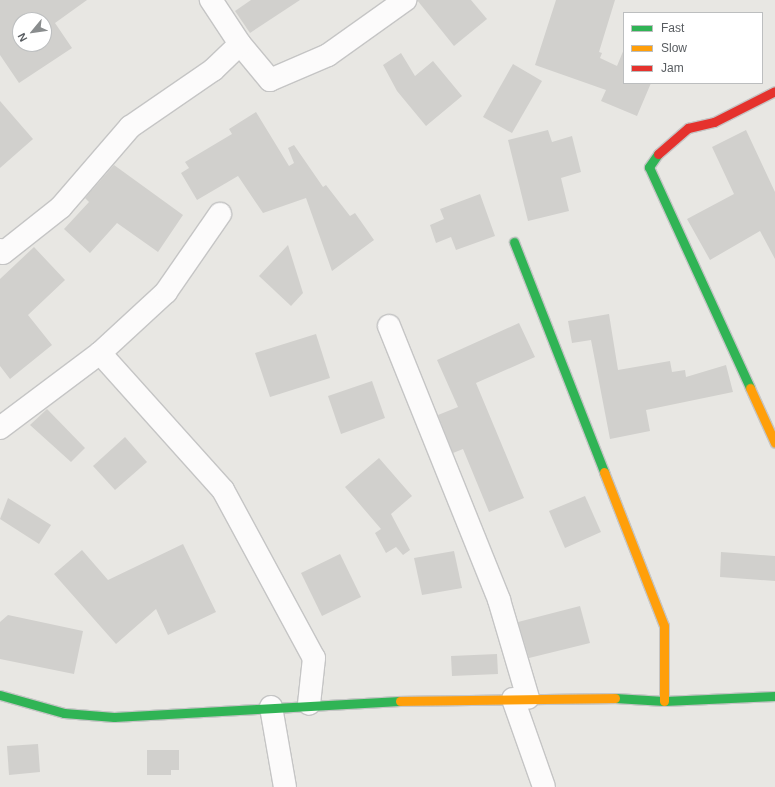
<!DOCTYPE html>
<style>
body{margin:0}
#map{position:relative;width:775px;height:787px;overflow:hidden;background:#e8e7e3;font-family:Helvetica,sans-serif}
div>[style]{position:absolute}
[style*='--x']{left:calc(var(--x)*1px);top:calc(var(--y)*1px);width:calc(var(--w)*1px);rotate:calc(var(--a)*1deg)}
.building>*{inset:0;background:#d1d0cd}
.roads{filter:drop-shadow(1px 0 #c5c5c5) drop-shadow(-1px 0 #c5c5c5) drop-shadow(0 1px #c5c5c5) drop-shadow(0 -1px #c5c5c5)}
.street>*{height:22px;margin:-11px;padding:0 11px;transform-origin:11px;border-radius:11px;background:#fcfbfb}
.fast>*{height:9px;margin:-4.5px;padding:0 4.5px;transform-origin:4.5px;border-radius:4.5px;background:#30b455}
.slow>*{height:9px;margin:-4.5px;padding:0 4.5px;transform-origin:4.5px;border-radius:4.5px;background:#ff9f0a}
.jam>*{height:9px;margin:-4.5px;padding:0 4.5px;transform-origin:4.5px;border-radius:4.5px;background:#e5322d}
span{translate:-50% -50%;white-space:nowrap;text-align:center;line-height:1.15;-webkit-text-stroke:4px #fff;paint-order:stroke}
.legend{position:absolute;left:623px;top:12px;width:140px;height:72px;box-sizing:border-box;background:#fff;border:1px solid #bcbebf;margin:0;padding:5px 7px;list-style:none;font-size:12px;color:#585c60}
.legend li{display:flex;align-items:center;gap:8px;height:20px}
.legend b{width:20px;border:1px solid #bcbebf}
.north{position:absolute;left:12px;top:12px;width:40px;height:40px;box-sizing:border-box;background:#fff;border:1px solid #bcbebf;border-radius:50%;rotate:241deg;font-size:11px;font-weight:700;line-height:16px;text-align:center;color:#585c60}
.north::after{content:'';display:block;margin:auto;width:14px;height:18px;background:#8a8d8e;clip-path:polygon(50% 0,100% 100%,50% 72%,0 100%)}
</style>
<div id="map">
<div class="building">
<i style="clip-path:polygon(evenodd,0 0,87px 0,55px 23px,72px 48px,19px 83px,0 55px,0 0,20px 20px,44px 20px,44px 44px,20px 44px,20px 20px)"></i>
<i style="clip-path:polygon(251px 0,300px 0,250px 33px,235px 11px)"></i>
<i style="clip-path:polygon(417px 0,471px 0,487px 19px,454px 46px)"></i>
<i style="clip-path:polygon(556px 0,615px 0,599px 52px,602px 53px,600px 58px,617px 66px,624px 49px,624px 83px,651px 83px,637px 116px,601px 101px,606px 90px,535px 65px)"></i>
<i style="clip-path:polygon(401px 53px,415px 76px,433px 61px,462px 96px,426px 126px,397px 91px,383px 65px)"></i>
<i style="clip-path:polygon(513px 64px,542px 81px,512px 133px,483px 117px)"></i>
<i style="clip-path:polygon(0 101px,33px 139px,0 168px)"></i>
<i style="clip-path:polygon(256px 112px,289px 166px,294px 163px,288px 148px,294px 145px,323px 187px,326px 185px,350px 216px,355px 213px,374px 240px,332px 271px,306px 198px,263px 213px,238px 176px,197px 200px,181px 173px,189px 168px,185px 162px,232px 134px,229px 129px)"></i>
<i style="clip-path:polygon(548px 130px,552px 142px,572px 136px,581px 172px,561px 178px,569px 211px,528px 221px,508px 140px)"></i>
<i style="clip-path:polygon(746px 130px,775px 192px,775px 259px,760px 231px,710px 260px,687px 219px,734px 194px,712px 147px)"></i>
<i style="clip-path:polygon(114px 165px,183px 215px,158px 252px,117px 223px,90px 253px,64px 229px,89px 202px,85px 198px)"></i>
<i style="clip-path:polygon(480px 194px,495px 236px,456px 250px,451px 237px,436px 243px,430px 225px,444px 219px,440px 209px)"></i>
<i style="clip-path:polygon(288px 245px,303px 293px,291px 306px,259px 276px)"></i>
<i style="clip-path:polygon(34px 247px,65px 280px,28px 315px,52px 345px,10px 379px,0 366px,0 279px)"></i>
<i style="clip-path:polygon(609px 314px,618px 370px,670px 361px,672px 372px,685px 370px,686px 377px,726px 365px,733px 392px,646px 410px,650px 431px,610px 439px,591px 340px,572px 343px,568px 321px)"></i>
<i style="clip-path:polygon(519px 323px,535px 357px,476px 383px,524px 498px,489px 512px,463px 449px,453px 453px,438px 415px,458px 407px,437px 360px)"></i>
<i style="clip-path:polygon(316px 334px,330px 378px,270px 397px,255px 353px)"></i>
<i style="clip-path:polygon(372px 381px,385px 418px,341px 434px,328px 396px)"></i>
<i style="clip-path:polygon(47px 409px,85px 448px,71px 462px,30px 425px)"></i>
<i style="clip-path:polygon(125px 437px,147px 462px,115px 490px,93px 466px)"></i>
<i style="clip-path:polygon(379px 458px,412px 496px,391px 514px,410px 550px,403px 555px,396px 547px,386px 553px,375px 533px,381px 529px,345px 487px)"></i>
<i style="clip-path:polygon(585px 496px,601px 532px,565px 548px,549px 511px)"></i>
<i style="clip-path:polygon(8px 498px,51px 525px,39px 544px,0 519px)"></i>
<i style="clip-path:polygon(183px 544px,216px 612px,168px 635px,156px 609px,116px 644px,54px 574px,82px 550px,108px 580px)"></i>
<i style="clip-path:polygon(454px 551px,462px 588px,422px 595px,414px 558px)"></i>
<i style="clip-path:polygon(721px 552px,775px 556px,775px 581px,720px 577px)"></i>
<i style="clip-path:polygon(340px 554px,361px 597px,322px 616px,301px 573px)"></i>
<i style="clip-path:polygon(580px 606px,590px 643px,529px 658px,518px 622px)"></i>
<i style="clip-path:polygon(8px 615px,83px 631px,74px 674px,0 659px,0 622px)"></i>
<i style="clip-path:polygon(497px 654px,498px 674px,452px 676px,451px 656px)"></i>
<i style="clip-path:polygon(38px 744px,40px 772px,9px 775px,7px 746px)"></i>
<i style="clip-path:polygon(147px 750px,179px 750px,179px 770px,171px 770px,171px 775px,147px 775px)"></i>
</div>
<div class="roads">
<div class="street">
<i style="--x:240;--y:44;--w:47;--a:50.2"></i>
<i style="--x:270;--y:80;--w:63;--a:-23.3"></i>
<i style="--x:328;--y:55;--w:95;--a:-35.5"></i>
<i style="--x:0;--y:250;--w:4;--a:45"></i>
<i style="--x:3;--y:253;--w:74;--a:-38.4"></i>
<i style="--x:61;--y:207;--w:106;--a:-49.2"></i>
<i style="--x:130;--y:127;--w:101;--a:-34.5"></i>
<i style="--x:213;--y:70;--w:37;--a:-44"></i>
<i style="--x:240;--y:44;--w:53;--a:-123.4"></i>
<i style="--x:389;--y:326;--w:295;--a:68.1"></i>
<i style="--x:499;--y:600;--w:102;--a:73.5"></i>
<i style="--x:100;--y:353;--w:184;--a:48.1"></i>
<i style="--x:223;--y:490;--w:191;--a:61.6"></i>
<i style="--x:314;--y:658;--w:46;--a:96.2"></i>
<i style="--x:0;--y:428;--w:125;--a:-36.9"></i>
<i style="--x:100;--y:353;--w:90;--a:-42.7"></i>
<i style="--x:166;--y:292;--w:95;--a:-55.3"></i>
<i style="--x:513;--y:699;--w:93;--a:70.6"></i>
<i style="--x:271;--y:707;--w:81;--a:80.1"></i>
</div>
<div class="fast">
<i style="--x:658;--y:154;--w:16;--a:125"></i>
<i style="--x:649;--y:167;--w:243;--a:65.4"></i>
<i style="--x:514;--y:242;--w:247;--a:68.6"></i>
<i style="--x:0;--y:695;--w:66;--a:15.7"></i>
<i style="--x:64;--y:713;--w:50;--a:4.6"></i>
<i style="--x:114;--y:717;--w:286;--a:-3.2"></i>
<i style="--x:615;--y:698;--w:49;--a:3.5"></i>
<i style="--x:664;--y:701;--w:111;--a:-2.6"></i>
</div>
<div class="slow">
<i style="--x:750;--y:388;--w:60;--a:65.6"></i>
<i style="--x:604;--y:472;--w:165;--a:68.7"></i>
<i style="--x:664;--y:626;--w:75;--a:90"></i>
<i style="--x:400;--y:701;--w:215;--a:-0.8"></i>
</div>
<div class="jam">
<i style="--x:658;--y:154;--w:40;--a:-41"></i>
<i style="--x:688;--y:128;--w:27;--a:-13"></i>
<i style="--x:714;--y:122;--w:68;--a:-26.9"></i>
</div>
</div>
<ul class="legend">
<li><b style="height:5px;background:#30b455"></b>Fast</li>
<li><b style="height:5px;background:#ff9f0a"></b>Slow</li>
<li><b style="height:5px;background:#e5322d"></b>Jam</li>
</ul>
<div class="north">N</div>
</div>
